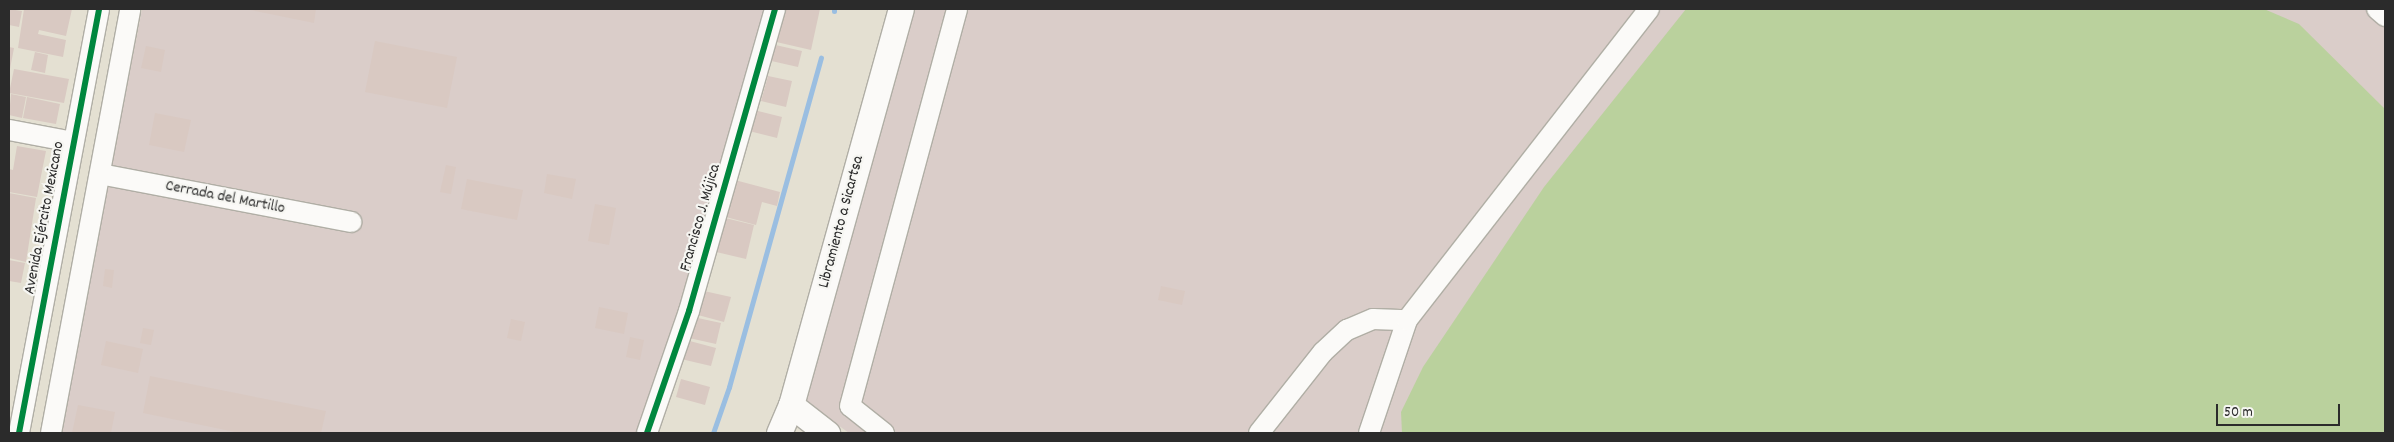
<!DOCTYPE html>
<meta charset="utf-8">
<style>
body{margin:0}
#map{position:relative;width:2394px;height:442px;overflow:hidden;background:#e4e0d2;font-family:Dekko,sans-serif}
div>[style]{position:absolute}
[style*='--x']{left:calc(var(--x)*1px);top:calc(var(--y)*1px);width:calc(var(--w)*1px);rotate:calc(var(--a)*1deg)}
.industrial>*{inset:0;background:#dacdc9}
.green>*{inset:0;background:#bad19d}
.stream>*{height:5px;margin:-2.5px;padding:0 2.5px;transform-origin:2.5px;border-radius:2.5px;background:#9abee1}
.building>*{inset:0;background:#d9c9c2}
.roads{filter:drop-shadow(1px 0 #b0aea5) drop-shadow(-1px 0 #b0aea5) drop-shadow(0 1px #b0aea5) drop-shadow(0 -1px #b0aea5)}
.minor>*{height:20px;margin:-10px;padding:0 10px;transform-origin:10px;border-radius:10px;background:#fbfaf8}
.major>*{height:25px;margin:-12.5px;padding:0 12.5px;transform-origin:12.5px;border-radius:12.5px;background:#fbfaf8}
.cycleway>*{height:6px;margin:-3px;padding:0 3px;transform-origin:3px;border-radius:3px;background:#00873e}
span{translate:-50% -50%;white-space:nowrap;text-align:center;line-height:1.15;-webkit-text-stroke:4.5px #f6f6f2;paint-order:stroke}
.street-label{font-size:16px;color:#2b2b2b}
.frame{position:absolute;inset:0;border:10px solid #2b2b2b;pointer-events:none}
.scale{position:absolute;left:2216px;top:404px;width:124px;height:22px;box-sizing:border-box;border:2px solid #2b2b2b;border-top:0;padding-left:6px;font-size:15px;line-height:18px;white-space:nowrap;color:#2b2b2b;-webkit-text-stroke:4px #f6f6f2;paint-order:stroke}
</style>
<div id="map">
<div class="industrial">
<i style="clip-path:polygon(142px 9px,766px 9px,682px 309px,640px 433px,60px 433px)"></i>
<i style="clip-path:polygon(910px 9px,2385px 9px,2385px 433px,849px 433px,802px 399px)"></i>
</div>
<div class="green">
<i style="clip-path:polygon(1686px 9px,2264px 9px,2299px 24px,2385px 109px,2385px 433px,1402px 433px,1401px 412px,1423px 367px,1544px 187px)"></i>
</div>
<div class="stream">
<i style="--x:834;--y:11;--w:2;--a:-90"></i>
<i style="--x:713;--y:433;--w:49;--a:-70.8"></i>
<i style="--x:729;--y:387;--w:342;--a:-74.4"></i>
</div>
<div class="building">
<i style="clip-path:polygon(9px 9px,22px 11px,19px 27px,9px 25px)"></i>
<i style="clip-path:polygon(24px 9px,72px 9px,66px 36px,39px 30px,38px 34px,66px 40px,63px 57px,18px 48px)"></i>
<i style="clip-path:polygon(246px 9px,316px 9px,314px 23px)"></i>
<i style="clip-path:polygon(780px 9px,820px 9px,811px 50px,772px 41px)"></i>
<i style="clip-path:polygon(375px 41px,457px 57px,447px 108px,365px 92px)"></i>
<i style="clip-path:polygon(771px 44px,802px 51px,798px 67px,767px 60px)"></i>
<i style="clip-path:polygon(146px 46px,165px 50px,161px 72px,141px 68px)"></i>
<i style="clip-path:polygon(9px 47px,14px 48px,10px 69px,9px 69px)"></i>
<i style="clip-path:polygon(35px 52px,48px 55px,45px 73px,31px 70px)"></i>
<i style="clip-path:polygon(14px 69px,69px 79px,64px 103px,9px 93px)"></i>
<i style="clip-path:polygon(768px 76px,792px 81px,786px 107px,761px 101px)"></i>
<i style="clip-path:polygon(11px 94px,26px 97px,22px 118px,9px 115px)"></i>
<i style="clip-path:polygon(27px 97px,60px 104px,56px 124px,23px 118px)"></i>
<i style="clip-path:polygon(754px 110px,782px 117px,777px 138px,749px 131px)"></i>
<i style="clip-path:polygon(155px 113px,191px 120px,184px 152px,149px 145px)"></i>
<i style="clip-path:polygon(17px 146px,46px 151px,41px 176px,34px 174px,41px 176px,37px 197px,9px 192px,9px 169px,13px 170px)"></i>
<i style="clip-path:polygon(446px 165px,456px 167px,451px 194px,440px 192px)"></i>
<i style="clip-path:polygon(547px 174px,576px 179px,572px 199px,544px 193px)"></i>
<i style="clip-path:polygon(467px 179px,523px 190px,517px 220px,461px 209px)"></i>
<i style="clip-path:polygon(731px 179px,780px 192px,777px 206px,762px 202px,756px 225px,722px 216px)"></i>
<i style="clip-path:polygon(9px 193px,36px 198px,26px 262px,9px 258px)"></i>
<i style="clip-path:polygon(595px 204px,616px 208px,609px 245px,588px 241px)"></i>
<i style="clip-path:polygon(721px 217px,754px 225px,746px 259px,712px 251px)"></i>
<i style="clip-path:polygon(9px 260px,25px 263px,21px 283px,9px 281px)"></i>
<i style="clip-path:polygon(105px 269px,114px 270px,112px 288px,103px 286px)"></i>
<i style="clip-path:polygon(1161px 286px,1185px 291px,1182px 305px,1158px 300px)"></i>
<i style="clip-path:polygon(704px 291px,731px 297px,724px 322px,698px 315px)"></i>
<i style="clip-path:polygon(599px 307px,628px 313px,624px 334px,595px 328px)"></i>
<i style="clip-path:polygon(693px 317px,721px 323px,716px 344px,689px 338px)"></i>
<i style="clip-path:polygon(511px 319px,525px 322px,521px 341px,507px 338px)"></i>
<i style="clip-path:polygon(143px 328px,154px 330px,151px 345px,140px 343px)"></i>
<i style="clip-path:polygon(630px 337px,644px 340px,640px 360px,626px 357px)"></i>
<i style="clip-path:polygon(686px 340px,716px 348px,711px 366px,681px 359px)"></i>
<i style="clip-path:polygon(106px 341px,143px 349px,138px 373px,101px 365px)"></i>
<i style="clip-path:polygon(150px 376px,326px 411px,321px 433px,240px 433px,143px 413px)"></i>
<i style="clip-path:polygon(681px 379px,710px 387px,705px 405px,676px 397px)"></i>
<i style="clip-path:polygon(78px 405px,115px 412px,111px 433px,72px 433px)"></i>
</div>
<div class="roads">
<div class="minor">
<i style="--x:2377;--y:9;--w:11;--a:41"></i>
<i style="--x:9;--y:130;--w:65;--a:10.6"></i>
<i style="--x:100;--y:174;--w:256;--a:10.8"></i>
<i style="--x:19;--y:433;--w:431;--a:-79.3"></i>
<i style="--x:51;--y:433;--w:431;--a:-79.4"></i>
<i style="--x:647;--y:433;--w:129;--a:-71"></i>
<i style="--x:689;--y:311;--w:314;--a:-74.1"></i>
<i style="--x:884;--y:433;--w:43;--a:-141.5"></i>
<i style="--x:850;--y:406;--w:411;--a:-74.9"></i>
<i style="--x:1259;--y:433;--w:103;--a:-51.7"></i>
<i style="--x:1323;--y:352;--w:33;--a:-43"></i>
<i style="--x:1347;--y:330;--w:28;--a:-23"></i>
<i style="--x:1373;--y:319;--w:34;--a:2"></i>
<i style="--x:1369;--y:433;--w:119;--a:-71.4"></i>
<i style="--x:1407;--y:320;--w:394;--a:-52.1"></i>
</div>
<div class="major">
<i style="--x:791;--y:405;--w:46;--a:37.9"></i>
<i style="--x:779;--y:433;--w:30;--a:-67"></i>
<i style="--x:791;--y:405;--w:411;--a:-74.5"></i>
</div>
</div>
<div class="cycleway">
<i style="--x:19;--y:433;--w:431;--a:-79.3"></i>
<i style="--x:647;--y:433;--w:129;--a:-71"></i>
<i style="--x:689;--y:311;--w:314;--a:-74.1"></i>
</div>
<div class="street-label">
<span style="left:225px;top:198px;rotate:11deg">Cerrada del Martillo</span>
<span style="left:45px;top:218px;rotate:-79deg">Avenida Ejército Mexicano</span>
<span style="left:701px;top:218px;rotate:-74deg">Francisco J. Mújica</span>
<span style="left:842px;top:222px;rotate:-75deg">Libramiento a Sicartsa</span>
</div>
<div class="frame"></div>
<div class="scale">50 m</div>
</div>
